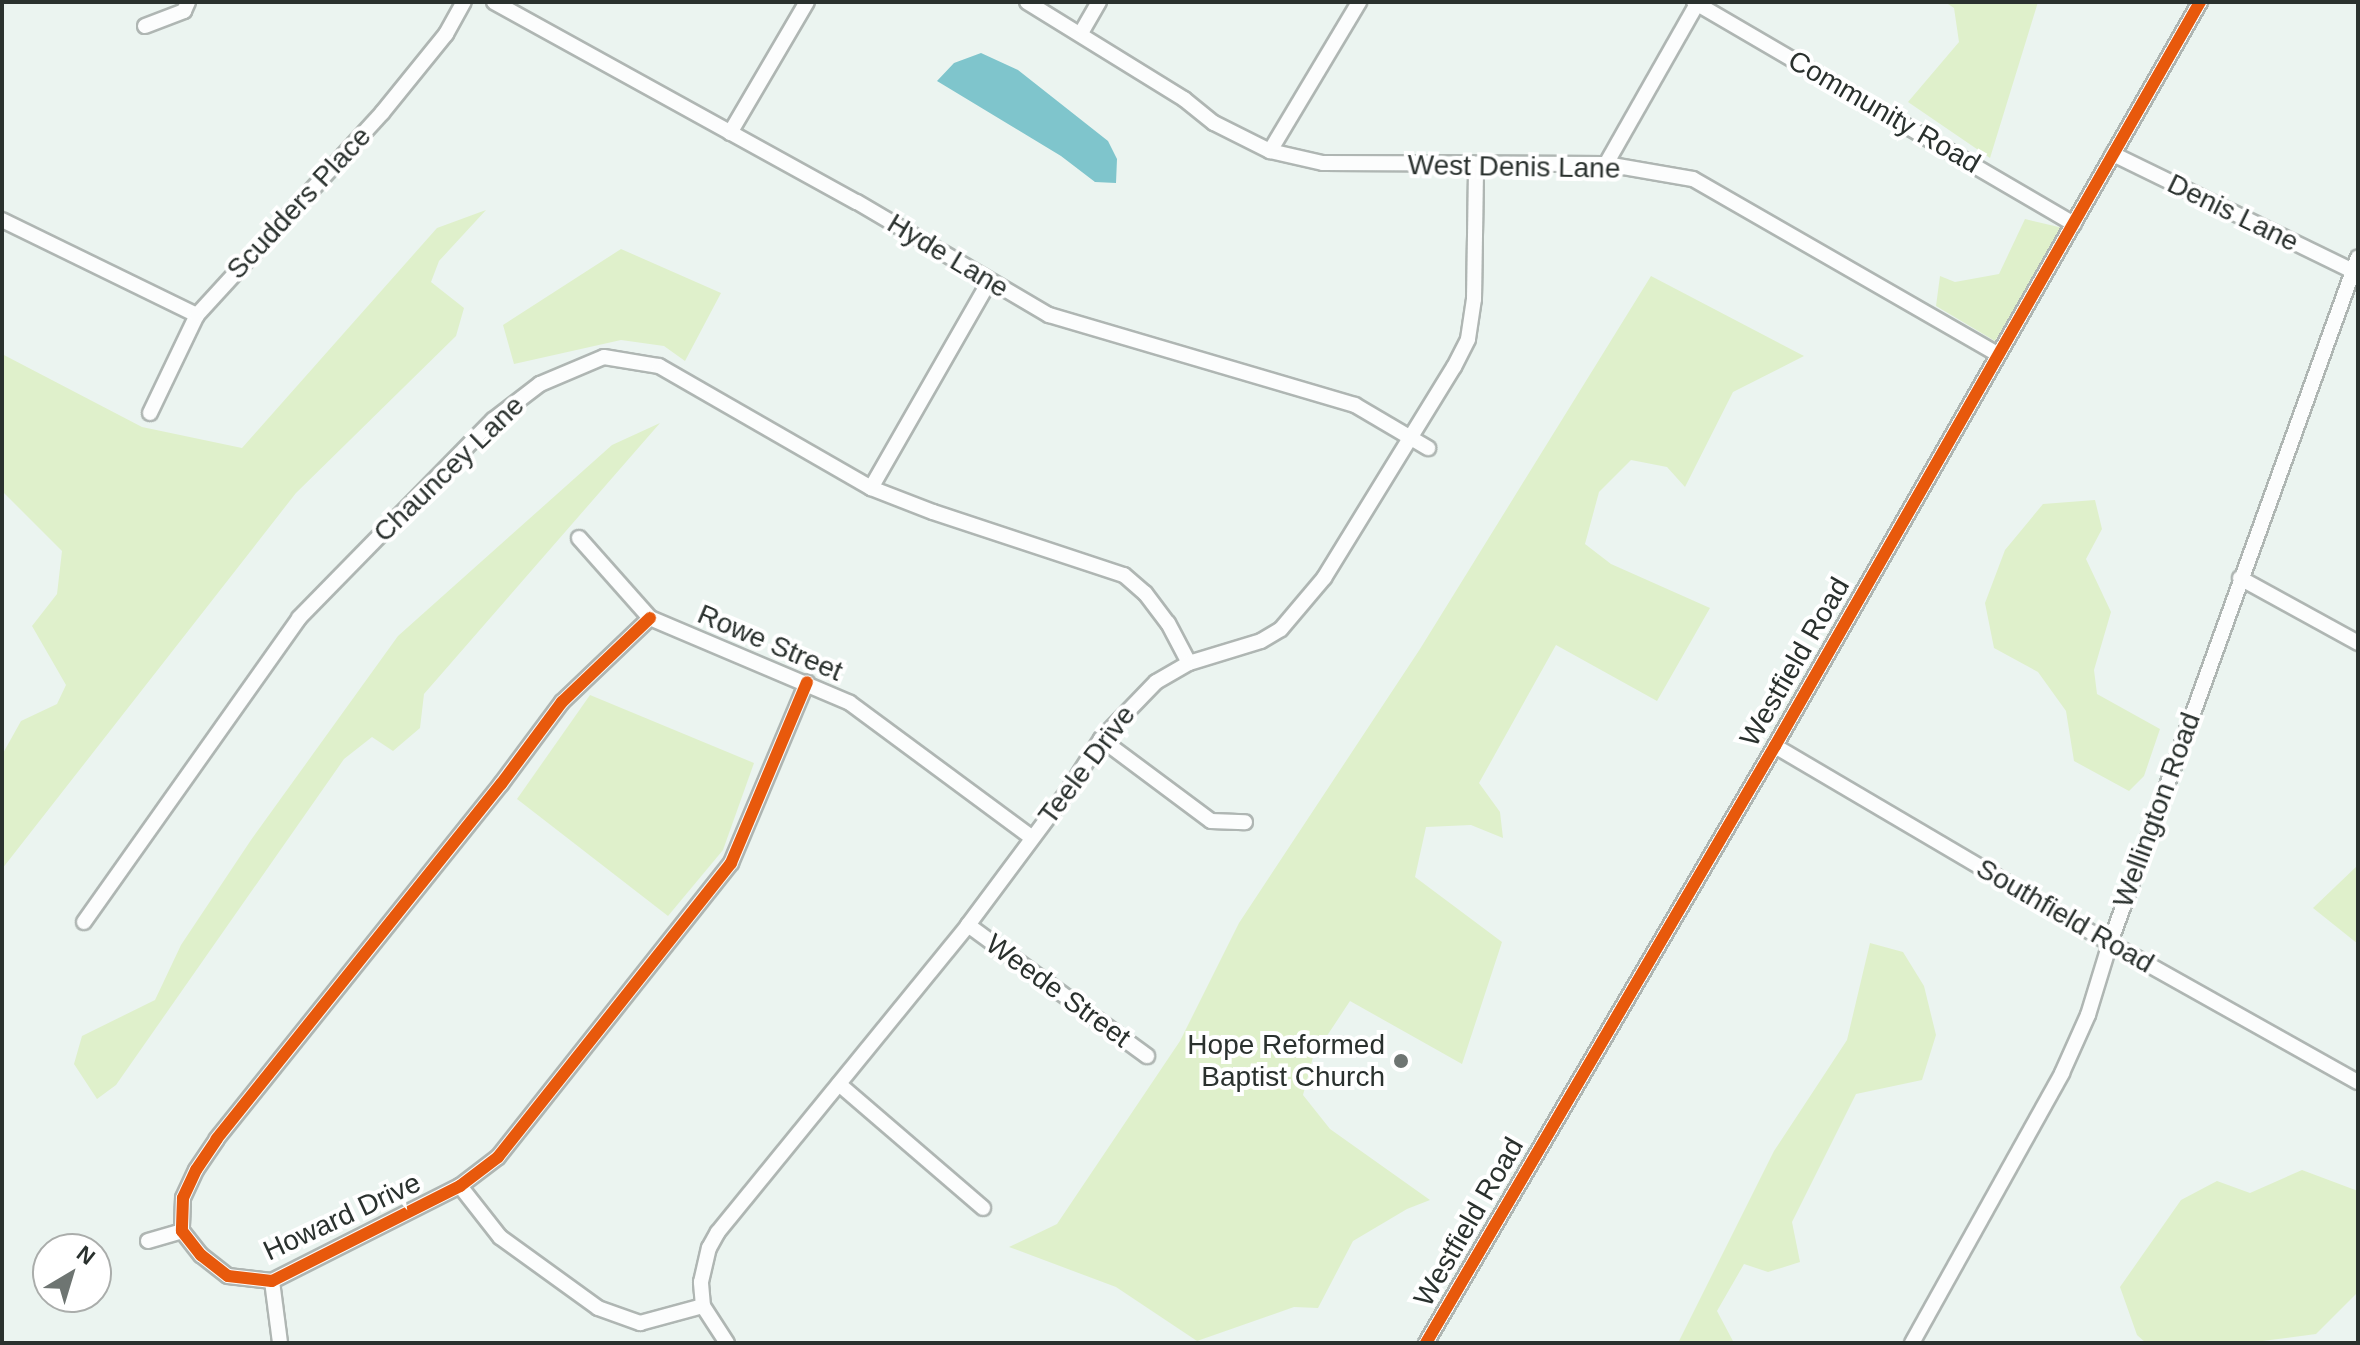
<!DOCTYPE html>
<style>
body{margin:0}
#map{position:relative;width:2360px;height:1345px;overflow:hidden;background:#ebf4f0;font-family:Arial,sans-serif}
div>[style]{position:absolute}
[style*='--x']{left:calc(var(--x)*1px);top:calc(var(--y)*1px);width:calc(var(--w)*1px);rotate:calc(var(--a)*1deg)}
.green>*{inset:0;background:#dff0cb}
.water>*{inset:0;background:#7fc5cc}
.roads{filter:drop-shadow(2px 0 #afb6b3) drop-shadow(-2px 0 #afb6b3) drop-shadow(0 2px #afb6b3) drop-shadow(0 -2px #afb6b3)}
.minor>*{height:14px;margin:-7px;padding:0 7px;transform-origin:7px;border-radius:7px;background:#fcfdfd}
.cycleway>*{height:12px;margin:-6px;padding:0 6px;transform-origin:6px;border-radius:6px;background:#e8590c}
.dots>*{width:22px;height:22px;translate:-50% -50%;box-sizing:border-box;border:4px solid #fff;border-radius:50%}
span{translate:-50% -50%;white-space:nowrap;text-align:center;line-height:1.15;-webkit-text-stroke:8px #fff;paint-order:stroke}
.street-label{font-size:28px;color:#2a312e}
.poi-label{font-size:28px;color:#2a312e}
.right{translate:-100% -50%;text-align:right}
.frame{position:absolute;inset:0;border:4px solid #2a312e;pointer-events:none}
.north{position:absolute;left:32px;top:1233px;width:80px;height:80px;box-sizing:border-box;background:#fff;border:2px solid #aaadab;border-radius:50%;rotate:38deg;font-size:22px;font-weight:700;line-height:32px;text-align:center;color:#2a312e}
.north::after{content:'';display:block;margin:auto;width:28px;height:36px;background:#6e7572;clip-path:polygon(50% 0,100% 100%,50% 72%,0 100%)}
</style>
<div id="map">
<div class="green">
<i style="clip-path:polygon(1945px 2px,2038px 2px,1990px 158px,1908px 102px,1959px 42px,1954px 8px)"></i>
<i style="clip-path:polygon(486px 210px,439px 261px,431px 282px,464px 308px,456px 336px,296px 493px,2px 869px,2px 755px,21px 721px,57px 704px,66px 685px,32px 626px,57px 594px,62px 551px,2px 491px,2px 354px,142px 427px,242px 448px,437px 228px)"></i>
<i style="clip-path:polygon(2025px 219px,2063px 228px,1995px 341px,1936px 306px,1940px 276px,1955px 282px,1999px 274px)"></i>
<i style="clip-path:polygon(621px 249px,721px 293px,685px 361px,664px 346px,621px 340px,514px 364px,503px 325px)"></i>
<i style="clip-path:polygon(1651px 276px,1804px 356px,1733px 392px,1685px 487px,1667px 467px,1631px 460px,1599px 492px,1585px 544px,1611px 564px,1710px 608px,1657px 701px,1556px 645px,1479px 783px,1500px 812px,1503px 838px,1471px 825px,1426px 827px,1415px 877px,1502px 942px,1462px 1064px,1350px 1001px,1313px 1057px,1303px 1095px,1330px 1129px,1430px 1200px,1407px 1209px,1353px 1241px,1318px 1308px,1294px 1307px,1197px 1341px,1116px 1287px,1009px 1247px,1057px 1224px,1180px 1041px,1239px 923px,1420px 649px)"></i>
<i style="clip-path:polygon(660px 423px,424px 694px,420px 728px,393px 751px,372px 737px,344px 759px,116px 1085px,97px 1099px,74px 1064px,82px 1036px,155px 1000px,181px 945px,251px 840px,398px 636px,612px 445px)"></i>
<i style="clip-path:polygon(2095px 500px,2102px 529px,2086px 559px,2111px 612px,2094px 670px,2097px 694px,2160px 729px,2144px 776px,2129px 791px,2074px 761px,2066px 711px,2038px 672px,1994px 648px,1985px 603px,2005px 550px,2043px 504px)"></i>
<i style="clip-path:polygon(590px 695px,754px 763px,723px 850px,668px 916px,517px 799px)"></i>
<i style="clip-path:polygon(2358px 865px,2358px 944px,2313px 908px)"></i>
<i style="clip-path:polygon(1870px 943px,1903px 952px,1924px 986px,1936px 1035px,1922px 1080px,1856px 1094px,1792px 1222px,1800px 1262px,1768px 1272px,1744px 1264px,1717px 1311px,1734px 1343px,1678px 1343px,1774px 1151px,1847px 1040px)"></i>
<i style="clip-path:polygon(2302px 1170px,2358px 1191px,2358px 1292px,2316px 1334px,2247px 1343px,2146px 1343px,2137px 1335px,2120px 1287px,2181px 1200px,2217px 1181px,2250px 1193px)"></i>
</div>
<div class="water">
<i style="clip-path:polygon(981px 53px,1018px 70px,1108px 141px,1117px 159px,1116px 183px,1095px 182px,1061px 156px,937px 81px,954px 63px)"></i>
</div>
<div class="roads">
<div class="minor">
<i style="--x:494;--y:2;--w:414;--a:28.9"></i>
<i style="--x:857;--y:202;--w:223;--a:30.5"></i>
<i style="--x:1049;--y:315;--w:319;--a:16.4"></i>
<i style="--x:1355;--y:405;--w:85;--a:30.5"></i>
<i style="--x:1027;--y:2;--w:185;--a:31.7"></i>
<i style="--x:1184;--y:99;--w:38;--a:39"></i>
<i style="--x:1214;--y:123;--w:63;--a:26.6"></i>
<i style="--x:1270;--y:151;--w:54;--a:12.8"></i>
<i style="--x:1323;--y:163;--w:283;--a:0.2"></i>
<i style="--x:1606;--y:164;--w:88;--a:9.8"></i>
<i style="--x:1693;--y:179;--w:351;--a:29.9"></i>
<i style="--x:1694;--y:2;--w:440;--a:30.3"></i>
<i style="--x:145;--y:26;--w:42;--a:-21"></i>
<i style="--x:184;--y:11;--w:10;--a:-66"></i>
<i style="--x:1081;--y:33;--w:36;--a:-60"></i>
<i style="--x:730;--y:133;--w:152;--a:-59.6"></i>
<i style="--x:1270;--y:151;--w:174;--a:-59.1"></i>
<i style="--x:2113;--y:154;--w:267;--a:26"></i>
<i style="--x:1606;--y:164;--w:186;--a:-60.4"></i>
<i style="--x:2;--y:220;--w:217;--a:26"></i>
<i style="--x:150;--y:413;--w:109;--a:-64.4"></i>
<i style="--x:197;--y:315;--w:274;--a:-47.5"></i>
<i style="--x:382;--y:113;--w:102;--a:-51"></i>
<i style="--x:446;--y:34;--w:37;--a:-61"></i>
<i style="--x:871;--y:488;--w:237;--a:-60.2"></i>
<i style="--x:579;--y:538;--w:107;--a:48.4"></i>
<i style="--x:650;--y:618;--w:217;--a:23"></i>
<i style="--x:850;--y:703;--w:225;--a:36.5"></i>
<i style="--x:2240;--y:578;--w:135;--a:28.8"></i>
<i style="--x:650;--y:618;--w:122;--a:136.3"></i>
<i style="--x:562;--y:702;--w:102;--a:126.6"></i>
<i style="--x:501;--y:784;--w:455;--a:128.7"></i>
<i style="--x:217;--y:1139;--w:37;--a:124"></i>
<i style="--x:196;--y:1170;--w:31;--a:115"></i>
<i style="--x:183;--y:1198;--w:33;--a:92"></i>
<i style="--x:182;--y:1231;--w:31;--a:52"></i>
<i style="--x:201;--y:1255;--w:34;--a:38"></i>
<i style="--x:228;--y:1276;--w:44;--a:6.5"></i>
<i style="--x:272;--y:1281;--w:211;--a:-26.8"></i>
<i style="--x:460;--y:1186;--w:48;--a:-37.3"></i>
<i style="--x:498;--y:1157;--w:375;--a:-51.6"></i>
<i style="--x:731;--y:863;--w:196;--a:-67.2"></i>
<i style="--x:1101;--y:739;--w:137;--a:36.7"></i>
<i style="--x:1211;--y:821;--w:34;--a:2"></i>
<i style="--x:1775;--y:746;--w:389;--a:30.5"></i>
<i style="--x:2110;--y:943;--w:284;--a:29.3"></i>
<i style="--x:84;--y:922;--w:372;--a:-54.7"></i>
<i style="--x:299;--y:618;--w:277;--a:-45.6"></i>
<i style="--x:493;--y:420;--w:59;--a:-37.5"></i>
<i style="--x:540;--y:384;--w:69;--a:-22.9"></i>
<i style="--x:604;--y:357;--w:56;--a:9.3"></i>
<i style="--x:659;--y:366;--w:245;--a:29.9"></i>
<i style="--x:871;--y:488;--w:66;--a:21.2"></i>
<i style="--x:933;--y:512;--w:201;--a:18.3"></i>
<i style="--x:1124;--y:575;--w:28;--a:41"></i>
<i style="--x:1145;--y:593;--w:38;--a:53"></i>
<i style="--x:1168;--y:623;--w:45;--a:62.3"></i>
<i style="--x:968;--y:925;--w:222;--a:36.2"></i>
<i style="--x:839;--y:1084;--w:190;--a:40.7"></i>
<i style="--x:460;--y:1186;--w:65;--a:51.9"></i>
<i style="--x:500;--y:1237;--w:121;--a:35.9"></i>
<i style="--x:598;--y:1308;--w:45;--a:19.7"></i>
<i style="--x:640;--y:1323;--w:65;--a:-15.1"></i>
<i style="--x:148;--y:1241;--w:35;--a:-16"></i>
<i style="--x:272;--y:1281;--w:63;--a:82.6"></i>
<i style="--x:727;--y:1343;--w:44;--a:-123"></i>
<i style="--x:703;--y:1306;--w:24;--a:-95"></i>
<i style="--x:701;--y:1282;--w:35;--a:-77"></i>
<i style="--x:709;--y:1248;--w:18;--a:-61"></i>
<i style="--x:718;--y:1232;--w:396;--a:-50.8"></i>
<i style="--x:968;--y:925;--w:171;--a:-53.3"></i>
<i style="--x:1070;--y:788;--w:58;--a:-57.7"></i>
<i style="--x:1101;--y:739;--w:79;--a:-46"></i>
<i style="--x:1156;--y:682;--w:38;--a:-30"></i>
<i style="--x:1189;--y:663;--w:75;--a:-17"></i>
<i style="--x:1261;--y:641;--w:23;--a:-31"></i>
<i style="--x:1281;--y:629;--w:67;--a:-49.9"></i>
<i style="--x:1324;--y:578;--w:248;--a:-58.4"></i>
<i style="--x:1454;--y:367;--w:31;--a:-63"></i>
<i style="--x:1468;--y:339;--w:40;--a:-81.5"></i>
<i style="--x:1474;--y:299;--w:133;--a:-89.1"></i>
<i style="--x:1426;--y:1343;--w:692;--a:-59.69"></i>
<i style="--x:1775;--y:746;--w:857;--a:-60.26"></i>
<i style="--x:1912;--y:1343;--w:309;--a:-60.9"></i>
<i style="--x:2062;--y:1073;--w:64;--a:-65.9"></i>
<i style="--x:2088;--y:1015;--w:75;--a:-73"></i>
<i style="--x:2110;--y:943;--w:729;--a:-70.12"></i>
</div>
</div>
<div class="cycleway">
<i style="--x:650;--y:618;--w:122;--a:136.3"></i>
<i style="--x:562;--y:702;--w:102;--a:126.6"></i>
<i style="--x:501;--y:784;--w:455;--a:128.7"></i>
<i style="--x:217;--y:1139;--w:37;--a:124"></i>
<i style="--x:196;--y:1170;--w:31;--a:115"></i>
<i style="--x:183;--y:1198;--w:33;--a:92"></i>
<i style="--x:182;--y:1231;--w:31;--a:52"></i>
<i style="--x:201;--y:1255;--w:34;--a:38"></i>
<i style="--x:228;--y:1276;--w:44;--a:6.5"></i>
<i style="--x:272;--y:1281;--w:211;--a:-26.8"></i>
<i style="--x:460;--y:1186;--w:48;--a:-37.3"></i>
<i style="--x:498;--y:1157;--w:375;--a:-51.6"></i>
<i style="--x:731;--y:863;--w:196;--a:-67.2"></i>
<i style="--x:1426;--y:1343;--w:692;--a:-59.69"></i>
<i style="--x:1775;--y:746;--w:857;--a:-60.26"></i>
</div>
<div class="dots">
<i style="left:1401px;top:1061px;background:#6e7572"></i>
</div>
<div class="street-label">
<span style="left:1884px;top:112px;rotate:30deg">Community Road</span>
<span style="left:1514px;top:167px;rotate:1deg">West Denis Lane</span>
<span style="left:299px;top:203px;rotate:-47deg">Scudders Place</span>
<span style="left:2233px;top:213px;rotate:26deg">Denis Lane</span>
<span style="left:948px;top:256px;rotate:31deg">Hyde Lane</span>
<span style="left:449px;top:469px;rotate:-44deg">Chauncey Lane</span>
<span style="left:770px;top:643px;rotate:23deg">Rowe Street</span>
<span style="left:1795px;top:662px;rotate:-60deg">Westfield Road</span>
<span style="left:1087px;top:765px;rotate:-53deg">Teele Drive</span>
<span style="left:2157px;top:810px;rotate:-70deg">Wellington Road</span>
<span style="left:2065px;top:916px;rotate:30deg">Southfield Road</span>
<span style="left:1058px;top:991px;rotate:36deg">Weede Street</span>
<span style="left:342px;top:1217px;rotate:-25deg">Howard Drive</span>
<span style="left:1469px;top:1222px;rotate:-60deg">Westfield Road</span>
</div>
<div class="poi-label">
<span class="right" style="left:1385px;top:1061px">Hope Reformed<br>Baptist Church</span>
</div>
<div class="frame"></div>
<div class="north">N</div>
</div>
